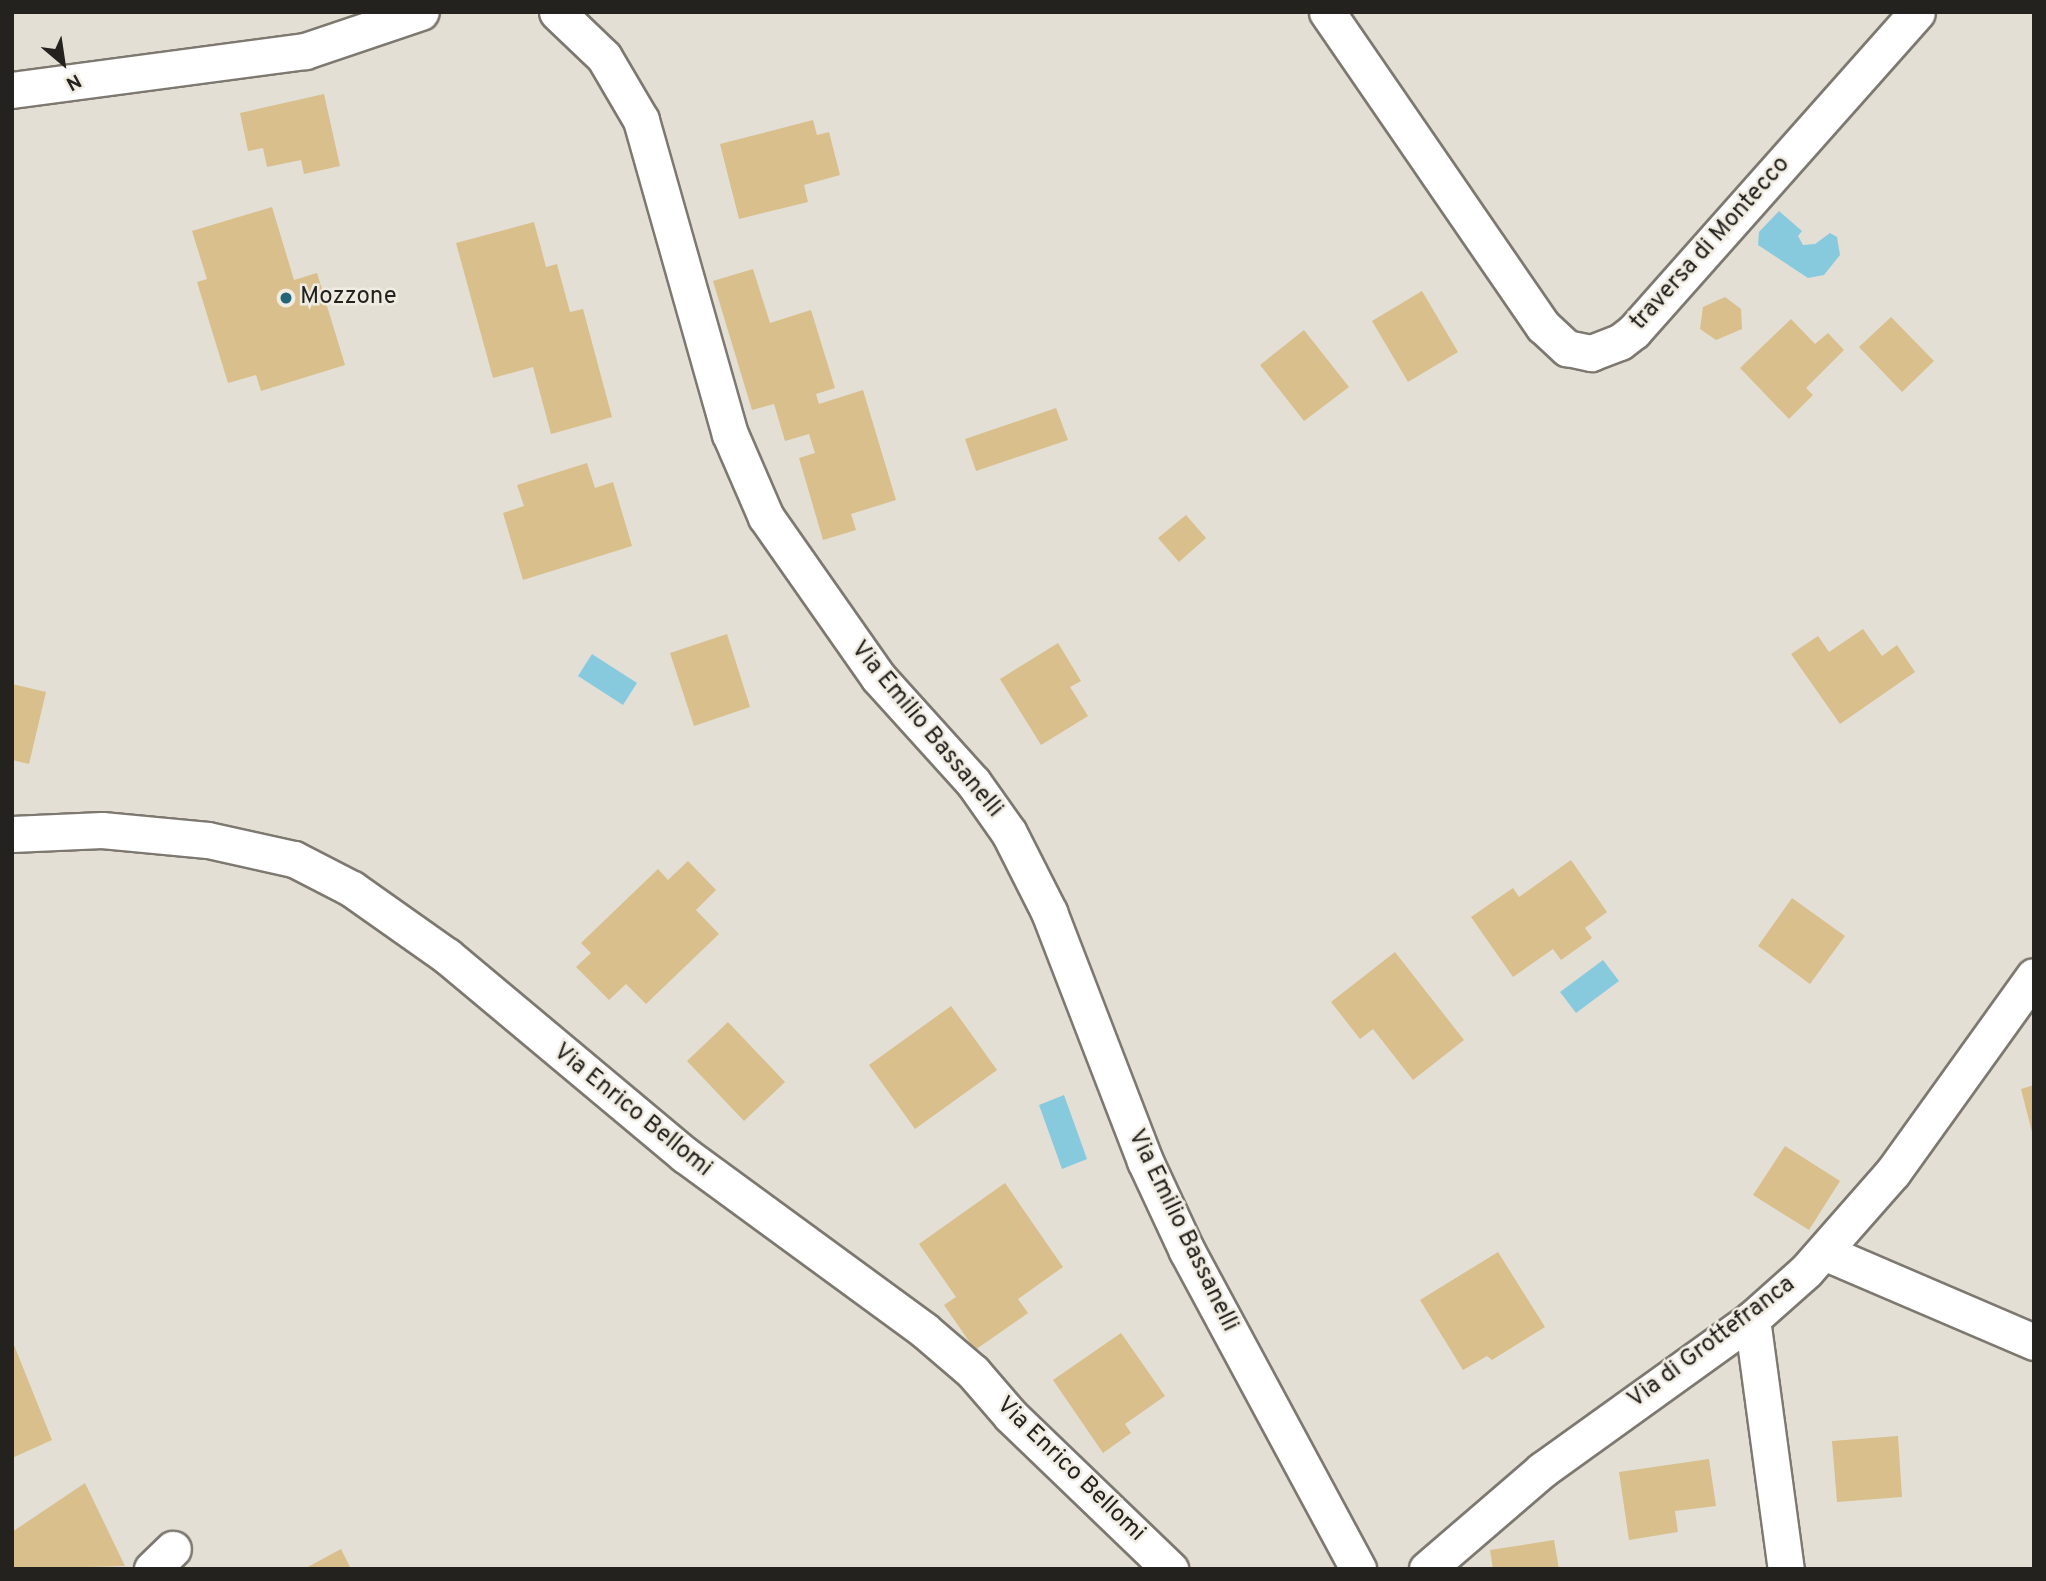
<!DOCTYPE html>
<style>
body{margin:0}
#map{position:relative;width:2046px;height:1581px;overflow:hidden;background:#e4dfd5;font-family:Overpass,sans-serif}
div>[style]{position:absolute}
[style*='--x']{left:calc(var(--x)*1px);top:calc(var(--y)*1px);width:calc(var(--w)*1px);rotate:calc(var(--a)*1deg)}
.water>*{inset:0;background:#87cade}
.building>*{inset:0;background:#d8bf8b}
.roads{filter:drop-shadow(2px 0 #7d7870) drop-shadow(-2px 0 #7d7870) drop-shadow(0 2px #7d7870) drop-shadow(0 -2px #7d7870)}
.minor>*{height:35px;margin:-17.5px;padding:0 17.5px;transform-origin:17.5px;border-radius:17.5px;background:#fff}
.dots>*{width:19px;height:19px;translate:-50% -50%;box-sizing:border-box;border:4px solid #f1ece2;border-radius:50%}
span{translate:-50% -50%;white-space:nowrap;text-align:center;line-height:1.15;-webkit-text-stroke:5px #f1ece2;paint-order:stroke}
.street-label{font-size:24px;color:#24221f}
.poi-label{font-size:24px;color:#24221f}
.left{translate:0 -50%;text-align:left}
.frame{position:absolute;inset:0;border:14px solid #24221f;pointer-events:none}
.north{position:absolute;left:28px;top:28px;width:70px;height:70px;-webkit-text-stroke:5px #f1ece2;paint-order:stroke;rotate:151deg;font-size:19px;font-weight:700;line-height:28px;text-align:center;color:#24221f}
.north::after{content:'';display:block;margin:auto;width:24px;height:32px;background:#24221f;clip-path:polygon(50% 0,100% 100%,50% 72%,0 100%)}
</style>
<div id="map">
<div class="water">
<i style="clip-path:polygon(1779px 211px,1802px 231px,1798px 236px,1803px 245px,1815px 244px,1830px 233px,1837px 237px,1840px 255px,1824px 275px,1808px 278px,1758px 245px,1759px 232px)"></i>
<i style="clip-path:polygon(592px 654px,637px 683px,623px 705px,578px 676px)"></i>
<i style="clip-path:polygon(1603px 960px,1619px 981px,1576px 1013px,1560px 992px)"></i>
<i style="clip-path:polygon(1064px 1095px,1087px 1159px,1062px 1169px,1039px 1105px)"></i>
</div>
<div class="building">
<i style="clip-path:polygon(324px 94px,340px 166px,304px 174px,301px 160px,267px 167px,263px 148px,248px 151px,240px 113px)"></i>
<i style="clip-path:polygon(813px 120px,817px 135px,829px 132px,840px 175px,804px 185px,808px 202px,739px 219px,720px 144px)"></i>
<i style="clip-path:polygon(272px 207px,294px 280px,317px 273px,345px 365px,261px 391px,256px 375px,228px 383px,197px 282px,207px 279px,192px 231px)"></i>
<i style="clip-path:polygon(534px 222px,546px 267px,557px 264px,570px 312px,583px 309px,612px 417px,551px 434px,533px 367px,493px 378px,456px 243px)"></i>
<i style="clip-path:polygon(753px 269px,770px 323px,811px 310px,835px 388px,816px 394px,819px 404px,863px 390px,896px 500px,851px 514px,856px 530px,823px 540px,799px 458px,815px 453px,809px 434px,785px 441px,774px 404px,752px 410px,713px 281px)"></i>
<i style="clip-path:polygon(1422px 291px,1458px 352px,1408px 382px,1372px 321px)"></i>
<i style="clip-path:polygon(1725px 297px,1741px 309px,1742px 329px,1716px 340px,1700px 329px,1703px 307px)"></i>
<i style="clip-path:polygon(1891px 317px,1934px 361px,1902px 392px,1859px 347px)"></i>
<i style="clip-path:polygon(1791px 319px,1815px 344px,1828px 333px,1844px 350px,1806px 388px,1813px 395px,1789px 419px,1740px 368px)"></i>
<i style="clip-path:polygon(1304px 330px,1349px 387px,1304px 421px,1260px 365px)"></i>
<i style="clip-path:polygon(1056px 408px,1068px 440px,976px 471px,965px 439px)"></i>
<i style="clip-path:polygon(587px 463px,595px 488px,613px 482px,632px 546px,523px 580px,503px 513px,524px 506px,517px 485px)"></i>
<i style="clip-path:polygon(1186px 515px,1206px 538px,1179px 562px,1158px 538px)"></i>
<i style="clip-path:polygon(1863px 629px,1882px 656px,1897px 645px,1915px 672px,1840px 724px,1791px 654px,1818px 636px,1829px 652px)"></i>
<i style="clip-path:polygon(727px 634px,750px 707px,694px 726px,670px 653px)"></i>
<i style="clip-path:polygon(1058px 643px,1081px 681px,1070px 687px,1088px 716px,1041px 745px,1000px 679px)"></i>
<i style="clip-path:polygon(12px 684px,46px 692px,29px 764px,12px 760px)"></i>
<i style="clip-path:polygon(1571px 860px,1607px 912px,1585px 928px,1592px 938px,1561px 960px,1553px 949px,1513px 977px,1471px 917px,1513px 888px,1519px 897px)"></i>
<i style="clip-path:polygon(688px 861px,716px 890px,696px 910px,719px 934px,646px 1004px,626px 984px,609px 1000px,576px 967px,591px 953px,581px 943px,658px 869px,668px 880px)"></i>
<i style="clip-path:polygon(1792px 898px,1845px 936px,1810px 984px,1758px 946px)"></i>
<i style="clip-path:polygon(1395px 952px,1464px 1040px,1413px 1080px,1373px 1029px,1360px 1039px,1331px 1002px)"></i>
<i style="clip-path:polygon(951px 1006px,997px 1070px,915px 1129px,869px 1065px)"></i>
<i style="clip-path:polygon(728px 1022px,785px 1082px,744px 1121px,687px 1061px)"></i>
<i style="clip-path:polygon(2034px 1085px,2034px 1136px,2033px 1136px,2021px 1089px)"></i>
<i style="clip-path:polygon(1785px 1146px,1840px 1181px,1809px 1230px,1753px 1195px)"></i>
<i style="clip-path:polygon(1005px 1183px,1063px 1267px,1018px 1299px,1028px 1313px,975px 1350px,944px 1305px,956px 1297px,919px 1244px)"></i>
<i style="clip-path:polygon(1498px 1252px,1545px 1327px,1492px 1360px,1487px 1356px,1463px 1370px,1420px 1300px)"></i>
<i style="clip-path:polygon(1121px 1333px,1165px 1396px,1125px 1424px,1131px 1433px,1103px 1453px,1053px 1380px)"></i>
<i style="clip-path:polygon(14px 1345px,52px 1440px,12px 1458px,12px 1346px)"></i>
<i style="clip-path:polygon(1898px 1436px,1902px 1497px,1837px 1502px,1832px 1441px)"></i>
<i style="clip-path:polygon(1709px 1459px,1716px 1506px,1675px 1511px,1678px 1532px,1629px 1540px,1619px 1472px)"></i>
<i style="clip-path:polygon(85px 1483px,125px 1566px,12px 1569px,12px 1532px)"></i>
<i style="clip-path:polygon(1554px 1540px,1559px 1569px,1493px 1569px,1490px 1550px)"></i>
<i style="clip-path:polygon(341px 1549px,351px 1569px,304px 1569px)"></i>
</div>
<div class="roads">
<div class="minor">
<i style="--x:557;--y:12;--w:65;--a:43.8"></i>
<i style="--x:604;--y:57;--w:73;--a:59.6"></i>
<i style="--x:641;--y:120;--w:326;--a:74.2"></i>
<i style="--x:730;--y:434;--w:90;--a:66.6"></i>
<i style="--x:766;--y:517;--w:195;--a:55"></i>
<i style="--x:878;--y:677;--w:142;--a:47.9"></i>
<i style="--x:973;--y:782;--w:62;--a:54.8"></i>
<i style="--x:1009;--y:833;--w:89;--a:63.1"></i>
<i style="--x:1049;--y:912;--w:267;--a:68.9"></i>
<i style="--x:1145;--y:1161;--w:99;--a:65"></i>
<i style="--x:1187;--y:1251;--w:361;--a:61.7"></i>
<i style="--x:1327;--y:12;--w:381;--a:55.5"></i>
<i style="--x:1543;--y:326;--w:33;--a:43"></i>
<i style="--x:1567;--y:348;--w:25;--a:12"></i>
<i style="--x:1591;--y:353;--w:31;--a:-21"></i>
<i style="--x:1620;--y:342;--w:18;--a:-38"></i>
<i style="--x:1634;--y:331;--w:426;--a:-48.4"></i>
<i style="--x:12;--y:90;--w:296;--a:-7.6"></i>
<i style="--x:305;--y:51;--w:122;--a:-18.6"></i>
<i style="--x:12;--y:834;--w:90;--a:-2.5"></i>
<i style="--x:102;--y:830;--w:106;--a:5.4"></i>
<i style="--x:208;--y:840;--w:88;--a:12.5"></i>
<i style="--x:294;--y:859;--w:65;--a:27.3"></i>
<i style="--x:352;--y:889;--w:116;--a:35.2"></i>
<i style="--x:447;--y:956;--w:310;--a:39.9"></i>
<i style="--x:685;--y:1155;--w:296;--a:36.2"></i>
<i style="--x:924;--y:1330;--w:65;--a:40.6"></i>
<i style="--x:973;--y:1372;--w:58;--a:49.2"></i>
<i style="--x:1011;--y:1416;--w:221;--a:43.9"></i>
<i style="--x:1824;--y:1252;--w:228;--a:23.2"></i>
<i style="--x:1752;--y:1319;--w:252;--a:82.3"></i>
<i style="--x:152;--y:1569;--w:29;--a:-44"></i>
<i style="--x:1427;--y:1569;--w:152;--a:-40.7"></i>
<i style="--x:1542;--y:1470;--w:259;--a:-35.7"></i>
<i style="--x:1752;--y:1319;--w:72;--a:-41.6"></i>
<i style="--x:1806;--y:1271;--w:132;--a:-48.7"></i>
<i style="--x:1893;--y:1172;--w:241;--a:-54.3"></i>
</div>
</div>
<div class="dots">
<i style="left:286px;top:298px;background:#216577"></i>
</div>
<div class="street-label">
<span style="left:1711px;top:244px;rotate:-48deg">traversa di Montecco</span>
<span style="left:926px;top:730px;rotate:50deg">Via Emilio Bassanelli</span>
<span style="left:632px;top:1111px;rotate:39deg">Via Enrico Bellomi</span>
<span style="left:1182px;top:1231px;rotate:64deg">Via Emilio Bassanelli</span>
<span style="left:1712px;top:1343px;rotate:-37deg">Via di Grottefranca</span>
<span style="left:1070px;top:1470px;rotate:44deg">Via Enrico Bellomi</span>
</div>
<div class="poi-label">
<span class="left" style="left:300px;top:298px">Mozzone</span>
</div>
<div class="frame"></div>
<div class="north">N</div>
</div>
